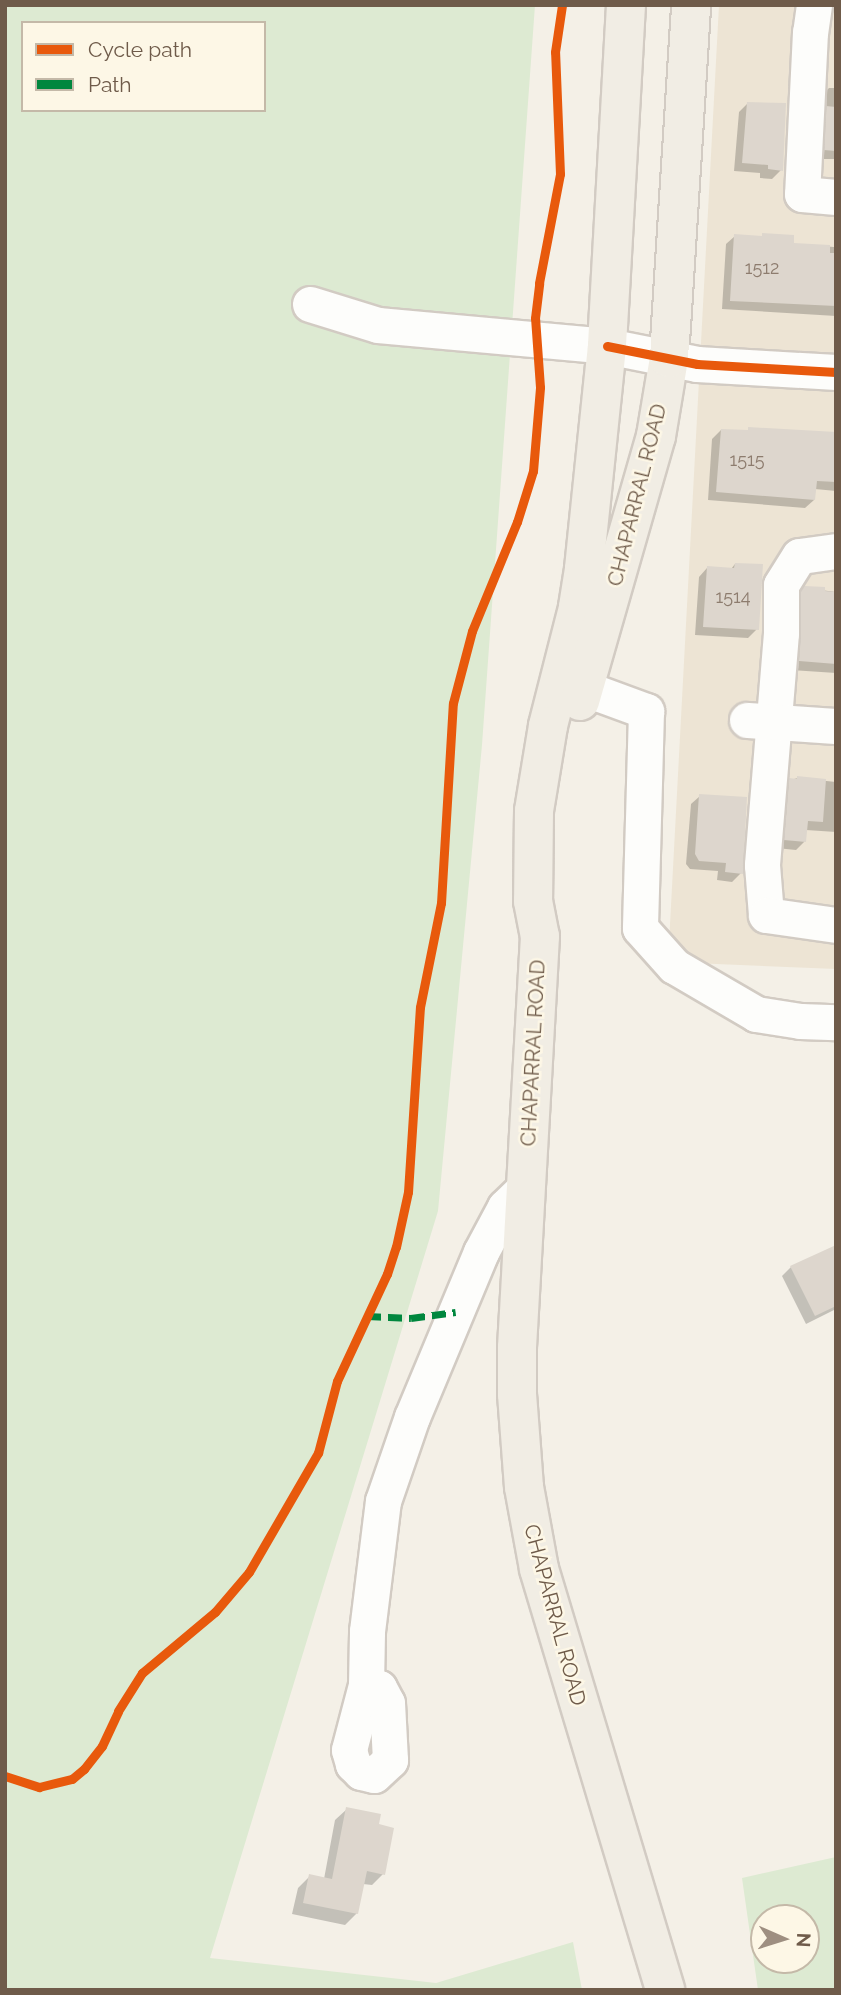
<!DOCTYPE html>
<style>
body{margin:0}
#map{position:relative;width:841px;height:1995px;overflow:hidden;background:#f4f0e7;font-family:Raleway,sans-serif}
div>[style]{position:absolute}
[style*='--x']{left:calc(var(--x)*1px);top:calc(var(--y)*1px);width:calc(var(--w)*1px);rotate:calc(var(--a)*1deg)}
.residential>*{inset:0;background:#ede4d4}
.green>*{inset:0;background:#ddead2}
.shadow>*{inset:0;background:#0003}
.building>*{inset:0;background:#ddd6cd}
.roads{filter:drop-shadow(2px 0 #d2cbc3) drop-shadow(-2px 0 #d2cbc3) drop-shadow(0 2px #d2cbc3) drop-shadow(0 -2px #d2cbc3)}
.minor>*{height:35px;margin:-17.5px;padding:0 17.5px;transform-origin:17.5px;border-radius:17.5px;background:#fdfdfb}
.major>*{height:38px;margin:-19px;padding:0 19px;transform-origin:19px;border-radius:19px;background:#f1ede4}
.quiet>*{height:7px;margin-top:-3.5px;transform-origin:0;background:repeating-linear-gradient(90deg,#00873e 0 14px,transparent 0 21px)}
.cycleway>*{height:9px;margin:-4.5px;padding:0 4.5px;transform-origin:4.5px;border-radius:4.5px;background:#e8590c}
span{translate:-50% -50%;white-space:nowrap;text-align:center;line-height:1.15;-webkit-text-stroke:5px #fdf7e6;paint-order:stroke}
.number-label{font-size:18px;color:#8d7c6e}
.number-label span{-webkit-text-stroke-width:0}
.street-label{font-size:21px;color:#6f5b4a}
.frame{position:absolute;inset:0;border:7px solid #6f5b4a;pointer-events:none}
.legend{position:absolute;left:21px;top:21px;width:245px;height:91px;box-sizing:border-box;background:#fdf7e6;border:2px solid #c4b9a8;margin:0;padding:9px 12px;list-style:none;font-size:21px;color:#6f5b4a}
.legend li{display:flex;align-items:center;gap:14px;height:35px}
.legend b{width:35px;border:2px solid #c4b9a8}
.north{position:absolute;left:750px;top:1904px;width:70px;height:70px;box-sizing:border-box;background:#fdf7e6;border:2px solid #c4b9a8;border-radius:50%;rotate:93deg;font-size:19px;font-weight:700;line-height:28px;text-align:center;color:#6f5b4a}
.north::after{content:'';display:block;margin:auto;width:24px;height:32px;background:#9e8f81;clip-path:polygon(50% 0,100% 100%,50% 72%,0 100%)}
</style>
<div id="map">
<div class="residential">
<i style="clip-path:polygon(719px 5px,836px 5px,836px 969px,668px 962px)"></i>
</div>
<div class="green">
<i style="clip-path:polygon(evenodd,5px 5px,535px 5px,482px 745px,438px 1211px,210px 1958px,436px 1983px,573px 1942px,582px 1990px,5px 1990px,5px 5px,23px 23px,264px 23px,264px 110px,23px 110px,23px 23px)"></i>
<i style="clip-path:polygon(evenodd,836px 1857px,836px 1990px,758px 1990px,742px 1878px,836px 1857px,806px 1918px,806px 1960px,764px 1960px,764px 1918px,806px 1918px)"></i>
</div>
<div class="shadow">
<i style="clip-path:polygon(829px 88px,836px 88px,836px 159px,816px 159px,820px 97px)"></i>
<i style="clip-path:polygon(748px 103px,781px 170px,772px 179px,760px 178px,760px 173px,734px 171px,739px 112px)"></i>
<i style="clip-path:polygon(735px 236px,792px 244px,834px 247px,836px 243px,836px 316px,722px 309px,726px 244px)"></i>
<i style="clip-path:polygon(721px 430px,836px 433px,836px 491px,815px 489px,814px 500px,805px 508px,708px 500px,712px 439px)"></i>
<i style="clip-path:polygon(735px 564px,757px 629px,748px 638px,695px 635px,699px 577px,707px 568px,731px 569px)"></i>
<i style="clip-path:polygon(805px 588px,836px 592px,836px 673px,791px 670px,796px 597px)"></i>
<i style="clip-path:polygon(798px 778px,836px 782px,836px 832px,806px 830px,805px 841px,796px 850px,776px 848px,781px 789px,790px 780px)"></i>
<i style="clip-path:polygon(700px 796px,741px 873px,732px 882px,717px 880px,718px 871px,690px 869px,686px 864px,691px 804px)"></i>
<i style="clip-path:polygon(836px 1247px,836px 1309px,806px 1324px,782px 1276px,791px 1267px)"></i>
<i style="clip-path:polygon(347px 1809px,377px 1826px,383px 1874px,372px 1885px,363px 1884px,357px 1913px,345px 1925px,292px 1914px,298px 1888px,310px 1876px,324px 1879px,335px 1820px)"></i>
</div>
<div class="building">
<i style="clip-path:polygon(747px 102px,786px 103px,783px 171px,768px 169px,768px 165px,742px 163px)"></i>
<i style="clip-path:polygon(826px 106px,836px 107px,836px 151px,824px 150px)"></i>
<i style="clip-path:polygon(762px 233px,794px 235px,794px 243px,830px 245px,830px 253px,836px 253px,836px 306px,730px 301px,734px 234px,762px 236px)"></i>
<i style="clip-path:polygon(748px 427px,836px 432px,836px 482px,817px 481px,815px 500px,716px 492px,721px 429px,748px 430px)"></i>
<i style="clip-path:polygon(735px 563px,763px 564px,759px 630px,703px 627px,707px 566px,734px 568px)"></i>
<i style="clip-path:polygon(804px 586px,825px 587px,825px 591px,836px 592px,836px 664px,799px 661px,801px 591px)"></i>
<i style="clip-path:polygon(797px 776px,826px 779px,823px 822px,808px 821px,806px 842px,784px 840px,789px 778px,797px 779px)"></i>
<i style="clip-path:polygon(699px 794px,747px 797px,743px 874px,725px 872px,726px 863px,699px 861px,695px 854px)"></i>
<i style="clip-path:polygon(836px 1245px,836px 1306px,815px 1316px,790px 1266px)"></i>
<i style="clip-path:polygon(346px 1807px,381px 1814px,379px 1824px,394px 1828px,385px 1875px,367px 1871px,358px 1914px,303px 1903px,309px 1874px,332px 1879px)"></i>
</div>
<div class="roads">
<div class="minor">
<i style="--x:814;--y:5;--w:27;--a:98"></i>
<i style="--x:810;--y:32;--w:162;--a:92.8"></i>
<i style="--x:802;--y:194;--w:34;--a:5"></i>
<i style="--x:310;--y:304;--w:71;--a:17.2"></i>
<i style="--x:378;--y:325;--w:230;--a:5.2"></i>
<i style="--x:607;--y:346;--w:92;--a:11.3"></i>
<i style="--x:697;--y:364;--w:139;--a:3.3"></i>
<i style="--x:836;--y:551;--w:37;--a:172"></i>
<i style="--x:799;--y:556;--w:34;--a:122"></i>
<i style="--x:781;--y:585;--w:48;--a:90"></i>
<i style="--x:781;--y:633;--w:233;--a:94.7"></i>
<i style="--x:762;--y:865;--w:50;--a:85.4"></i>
<i style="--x:766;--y:915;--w:71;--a:8.1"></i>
<i style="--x:559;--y:679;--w:93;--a:20.2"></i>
<i style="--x:646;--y:711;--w:217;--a:91.6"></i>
<i style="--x:640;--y:928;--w:51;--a:48.2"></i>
<i style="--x:674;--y:966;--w:95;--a:30.3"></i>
<i style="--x:756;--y:1014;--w:45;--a:9"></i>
<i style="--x:800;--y:1021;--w:36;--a:2"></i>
<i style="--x:747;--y:720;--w:89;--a:3.9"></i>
<i style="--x:366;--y:1685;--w:67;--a:104.7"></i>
<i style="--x:349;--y:1750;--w:15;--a:74"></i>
<i style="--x:353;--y:1764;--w:11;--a:45"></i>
<i style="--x:361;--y:1772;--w:13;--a:13"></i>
<i style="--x:374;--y:1775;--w:22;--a:-43"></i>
<i style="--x:390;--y:1760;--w:57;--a:-93"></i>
<i style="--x:387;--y:1703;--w:17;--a:-118"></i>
<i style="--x:379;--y:1688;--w:13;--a:-167"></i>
<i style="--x:366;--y:1685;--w:54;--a:-88.9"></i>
<i style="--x:367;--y:1631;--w:131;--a:-83"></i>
<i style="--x:383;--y:1501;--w:89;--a:-71"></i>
<i style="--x:412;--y:1417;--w:179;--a:-67.3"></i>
<i style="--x:481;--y:1252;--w:51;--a:-61.9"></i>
<i style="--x:505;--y:1207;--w:28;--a:-44"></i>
</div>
<div class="major">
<i style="--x:626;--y:5;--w:342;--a:93.2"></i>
<i style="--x:607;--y:346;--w:224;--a:95.9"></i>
<i style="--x:584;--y:569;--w:39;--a:99"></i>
<i style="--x:578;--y:608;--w:122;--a:104.3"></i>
<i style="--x:548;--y:726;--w:86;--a:99.4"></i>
<i style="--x:534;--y:811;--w:90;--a:90.6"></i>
<i style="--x:533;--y:901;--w:36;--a:79"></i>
<i style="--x:540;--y:936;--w:413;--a:93.2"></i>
<i style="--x:517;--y:1348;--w:46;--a:90"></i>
<i style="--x:517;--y:1394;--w:93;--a:85.7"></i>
<i style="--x:524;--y:1487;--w:83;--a:79.6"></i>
<i style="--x:539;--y:1569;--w:439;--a:73.3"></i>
<i style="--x:580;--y:701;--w:276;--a:-74"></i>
<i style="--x:656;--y:436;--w:79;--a:-80.5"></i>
<i style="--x:669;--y:358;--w:354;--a:-86.4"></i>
</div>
</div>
<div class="quiet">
<i style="--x:367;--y:1316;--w:44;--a:2.6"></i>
<i style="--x:411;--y:1318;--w:45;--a:-7.6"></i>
</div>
<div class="cycleway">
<i style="--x:607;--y:346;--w:92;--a:11.3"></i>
<i style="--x:697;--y:364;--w:139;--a:3.3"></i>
<i style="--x:5;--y:1776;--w:36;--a:18"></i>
<i style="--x:39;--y:1787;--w:34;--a:-14"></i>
<i style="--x:72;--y:1779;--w:16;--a:-40"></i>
<i style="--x:84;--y:1769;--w:29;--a:-52"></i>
<i style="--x:102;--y:1746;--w:38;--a:-65"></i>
<i style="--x:118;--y:1711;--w:45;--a:-57.7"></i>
<i style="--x:142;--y:1673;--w:95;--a:-39.9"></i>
<i style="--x:215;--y:1612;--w:52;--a:-49.6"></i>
<i style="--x:249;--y:1572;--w:138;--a:-59.9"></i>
<i style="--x:318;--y:1453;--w:74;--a:-75.2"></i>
<i style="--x:337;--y:1381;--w:118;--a:-65"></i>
<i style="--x:387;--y:1274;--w:28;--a:-72"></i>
<i style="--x:396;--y:1247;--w:56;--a:-77.7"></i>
<i style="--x:408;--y:1192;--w:185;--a:-86.3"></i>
<i style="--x:420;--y:1007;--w:106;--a:-78.6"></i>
<i style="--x:441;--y:903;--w:200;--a:-86.6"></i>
<i style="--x:453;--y:703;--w:74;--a:-75.2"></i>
<i style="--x:472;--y:631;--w:118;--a:-67.6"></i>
<i style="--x:517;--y:522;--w:53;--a:-72.6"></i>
<i style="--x:533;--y:471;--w:84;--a:-85.2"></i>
<i style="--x:540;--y:387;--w:69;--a:-94.1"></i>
<i style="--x:535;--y:318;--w:35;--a:-83"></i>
<i style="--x:539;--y:283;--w:111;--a:-79.1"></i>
<i style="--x:560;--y:174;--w:122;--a:-92.3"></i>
<i style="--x:555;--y:52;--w:48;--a:-81.5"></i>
</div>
<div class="number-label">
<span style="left:762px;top:268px">1512</span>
<span style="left:747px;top:460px">1515</span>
<span style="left:733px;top:597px">1514</span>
</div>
<div class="street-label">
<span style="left:637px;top:495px;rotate:-76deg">CHAPARRAL ROAD</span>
<span style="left:533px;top:1053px;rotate:-87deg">CHAPARRAL ROAD</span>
<span style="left:555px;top:1615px;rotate:75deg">CHAPARRAL ROAD</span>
</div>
<div class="frame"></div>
<ul class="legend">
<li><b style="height:9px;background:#e8590c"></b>Cycle path</li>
<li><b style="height:9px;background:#00873e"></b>Path</li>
</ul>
<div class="north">N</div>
</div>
